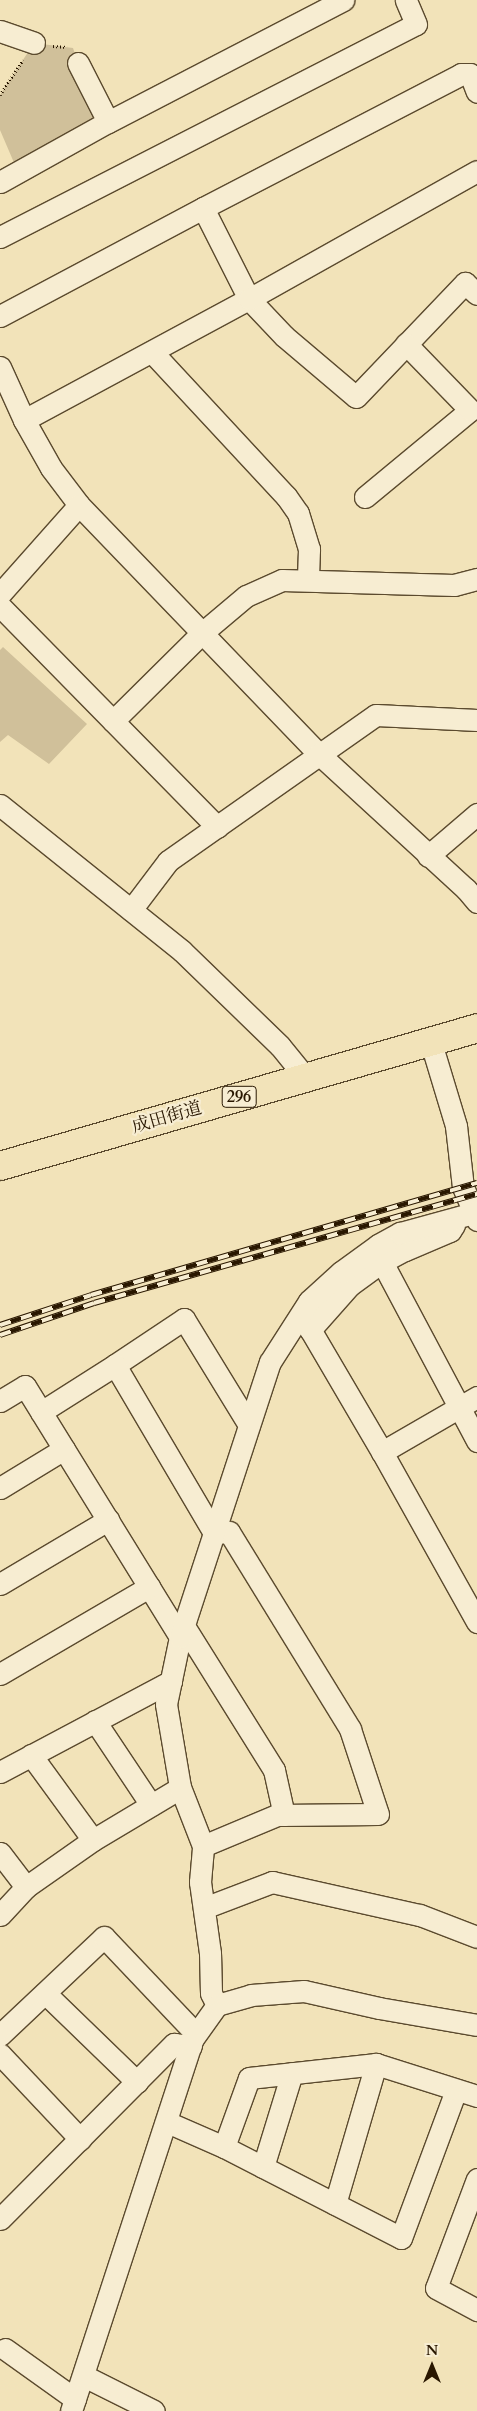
<!DOCTYPE html>
<meta charset="utf-8">
<style>
body{margin:0}
#map{position:relative;width:477px;height:2411px;overflow:hidden;background:#f2e3b9;font-family:Cardo,"Noto Serif JP",serif}
div>[style]{position:absolute}
[style*='--x']{left:calc(var(--x)*1px);top:calc(var(--y)*1px);width:calc(var(--w)*1px);rotate:calc(var(--a)*1deg)}
.green>*{inset:0;background:#d0c09a}
.path>*{height:3px;margin-top:-1.5px;transform-origin:0;background:repeating-linear-gradient(90deg,#291700 0 1px,transparent 0 3.5px)}
.roads{filter:drop-shadow(1px 0 #5b4a2e) drop-shadow(-1px 0 #5b4a2e) drop-shadow(0 1px #5b4a2e) drop-shadow(0 -1px #5b4a2e)}
.minor>*{height:21px;margin:-10.5px;padding:0 10.5px;transform-origin:10.5px;border-radius:10.5px;background:#f7edd2}
.highway>*{height:28px;margin:-14px;padding:0 14px;transform-origin:14px;border-radius:14px;background:#f2e3b9}
.rail>*{height:5.5px;margin-top:-2.75px;transform-origin:0;background:repeating-linear-gradient(90deg,#f7edd2 0 11px,#291700 0 22px);box-sizing:border-box;border-block:1px solid #291700}
span{translate:-50% -50%;white-space:nowrap;text-align:center;line-height:1.15;-webkit-text-stroke:4.5px #f7edd2;paint-order:stroke}
.shield-label span{padding:1px 4px;background:#f7edd2;border:1px solid;border-radius:4px;-webkit-text-stroke-width:0}
.shield-label{font-size:16px;color:#291700;font-weight:700}
.street-label{font-size:18px;color:#291700}
.north{position:absolute;left:407px;top:2341px;width:50px;height:50px;-webkit-text-stroke:4px #f7edd2;paint-order:stroke;rotate:0deg;font-size:14px;font-weight:700;line-height:20px;text-align:center;color:#291700}
.north::after{content:'';display:block;margin:auto;width:18px;height:22px;background:#291700;clip-path:polygon(50% 0,100% 100%,50% 72%,0 100%)}
</style>
<div id="map">
<div class="green">
<i style="clip-path:polygon(34px 43px,73px 48px,78px 63px,108px 122px,18px 172px,0 130px,0 95px)"></i>
<i style="clip-path:polygon(3px 647px,87px 724px,49px 764px,8px 735px,0 742px,0 650px)"></i>
</div>
<div class="path">
<i style="--x:53;--y:46;--w:14;--a:4"></i>
<i style="--x:0;--y:95;--w:42;--a:-56.7"></i>
</div>
<div class="roads">
<div class="minor">
<i style="--x:0;--y:31;--w:36;--a:19"></i>
<i style="--x:78;--y:63;--w:66;--a:63"></i>
<i style="--x:0;--y:182;--w:124;--a:-29.1"></i>
<i style="--x:108;--y:122;--w:265;--a:-27.4"></i>
<i style="--x:203;--y:208;--w:102;--a:63.2"></i>
<i style="--x:249;--y:299;--w:51;--a:46.6"></i>
<i style="--x:284;--y:336;--w:94;--a:40.3"></i>
<i style="--x:356;--y:397;--w:158;--a:-46.3"></i>
<i style="--x:465;--y:283;--w:16;--a:43"></i>
<i style="--x:0;--y:237;--w:467;--a:-27.1"></i>
<i style="--x:416;--y:24;--w:26;--a:-113"></i>
<i style="--x:0;--y:316;--w:230;--a:-28"></i>
<i style="--x:203;--y:208;--w:291;--a:-27.4"></i>
<i style="--x:461;--y:74;--w:9;--a:0"></i>
<i style="--x:470;--y:74;--w:19;--a:69"></i>
<i style="--x:152;--y:352;--w:197;--a:47.1"></i>
<i style="--x:286;--y:496;--w:21;--a:55"></i>
<i style="--x:298;--y:513;--w:38;--a:73"></i>
<i style="--x:309;--y:549;--w:31;--a:92"></i>
<i style="--x:0;--y:367;--w:58;--a:65.6"></i>
<i style="--x:24;--y:420;--w:55;--a:60.6"></i>
<i style="--x:51;--y:468;--w:46;--a:52.9"></i>
<i style="--x:79;--y:505;--w:346;--a:46.1"></i>
<i style="--x:319;--y:754;--w:200;--a:42.6"></i>
<i style="--x:466;--y:889;--w:17;--a:50"></i>
<i style="--x:24;--y:420;--w:255;--a:-28.3"></i>
<i style="--x:249;--y:299;--w:261;--a:-29.3"></i>
<i style="--x:365;--y:497;--w:136;--a:-39.6"></i>
<i style="--x:470;--y:410;--w:92;--a:-134.1"></i>
<i style="--x:0;--y:594;--w:119;--a:-48.4"></i>
<i style="--x:0;--y:606;--w:310;--a:45.5"></i>
<i style="--x:113;--y:721;--w:125;--a:-44.7"></i>
<i style="--x:202;--y:633;--w:57;--a:-40.1"></i>
<i style="--x:246;--y:596;--w:39;--a:-24"></i>
<i style="--x:282;--y:580;--w:172;--a:1.7"></i>
<i style="--x:454;--y:585;--w:24;--a:-15"></i>
<i style="--x:0;--y:805;--w:233;--a:38.7"></i>
<i style="--x:182;--y:951;--w:136;--a:44.1"></i>
<i style="--x:280;--y:1046;--w:41;--a:50.9"></i>
<i style="--x:428;--y:856;--w:65;--a:-40.6"></i>
<i style="--x:131;--y:910;--w:61;--a:-52.9"></i>
<i style="--x:168;--y:861;--w:254;--a:-35.1"></i>
<i style="--x:376;--y:715;--w:101;--a:2.8"></i>
<i style="--x:431;--y:1043;--w:87;--a:73.2"></i>
<i style="--x:456;--y:1126;--w:61;--a:83.5"></i>
<i style="--x:463;--y:1187;--w:36;--a:67"></i>
<i style="--x:382;--y:1262;--w:203;--a:62"></i>
<i style="--x:304;--y:1319;--w:154;--a:59.6"></i>
<i style="--x:310;--y:1330;--w:60;--a:-48.4"></i>
<i style="--x:350;--y:1285;--w:39;--a:-36"></i>
<i style="--x:382;--y:1262;--w:26;--a:-28"></i>
<i style="--x:405;--y:1250;--w:49;--a:-22.9"></i>
<i style="--x:450;--y:1231;--w:7;--a:-56"></i>
<i style="--x:115;--y:1365;--w:83;--a:-33.7"></i>
<i style="--x:184;--y:1319;--w:124;--a:58.5"></i>
<i style="--x:477;--y:1397;--w:110;--a:149.9"></i>
<i style="--x:382;--y:1452;--w:195;--a:60.8"></i>
<i style="--x:0;--y:1401;--w:29;--a:-31"></i>
<i style="--x:25;--y:1386;--w:295;--a:58.3"></i>
<i style="--x:41;--y:1412;--w:88;--a:-32.4"></i>
<i style="--x:115;--y:1365;--w:195;--a:59.5"></i>
<i style="--x:214;--y:1533;--w:15;--a:-4"></i>
<i style="--x:229;--y:1532;--w:231;--a:58.4"></i>
<i style="--x:350;--y:1729;--w:89;--a:71.8"></i>
<i style="--x:378;--y:1814;--w:101;--a:179.4"></i>
<i style="--x:277;--y:1815;--w:80;--a:157.3"></i>
<i style="--x:0;--y:1488;--w:75;--a:-31.4"></i>
<i style="--x:0;--y:1584;--w:126;--a:-30.7"></i>
<i style="--x:184;--y:1626;--w:170;--a:58"></i>
<i style="--x:274;--y:1770;--w:46;--a:77.5"></i>
<i style="--x:0;--y:1674;--w:173;--a:-30.3"></i>
<i style="--x:95;--y:1721;--w:101;--a:56.3"></i>
<i style="--x:31;--y:1755;--w:105;--a:53.9"></i>
<i style="--x:0;--y:1772;--w:194;--a:-28"></i>
<i style="--x:0;--y:1853;--w:43;--a:52.6"></i>
<i style="--x:204;--y:1908;--w:73;--a:-20.9"></i>
<i style="--x:272;--y:1882;--w:152;--a:12.6"></i>
<i style="--x:420;--y:1915;--w:61;--a:21.1"></i>
<i style="--x:0;--y:1915;--w:38;--a:-47"></i>
<i style="--x:26;--y:1887;--w:82;--a:-35"></i>
<i style="--x:93;--y:1840;--w:101;--a:-30.9"></i>
<i style="--x:45;--y:1993;--w:128;--a:44.1"></i>
<i style="--x:217;--y:2005;--w:13;--a:-117"></i>
<i style="--x:211;--y:1993;--w:40;--a:-91.4"></i>
<i style="--x:210;--y:1953;--w:72;--a:-98"></i>
<i style="--x:200;--y:1882;--w:36;--a:-85"></i>
<i style="--x:203;--y:1846;--w:63;--a:-111.3"></i>
<i style="--x:180;--y:1787;--w:84;--a:-99.6"></i>
<i style="--x:166;--y:1704;--w:68;--a:-78.2"></i>
<i style="--x:180;--y:1637;--w:289;--a:-71.9"></i>
<i style="--x:270;--y:1362;--w:72;--a:-57.4"></i>
<i style="--x:309;--y:1301;--w:43;--a:-42.2"></i>
<i style="--x:341;--y:1272;--w:46;--a:-36.1"></i>
<i style="--x:378;--y:1245;--w:25;--a:-29"></i>
<i style="--x:400;--y:1233;--w:80;--a:-15.3"></i>
<i style="--x:0;--y:2035;--w:143;--a:-43.3"></i>
<i style="--x:104;--y:1937;--w:132;--a:46.5"></i>
<i style="--x:0;--y:2054;--w:117;--a:46.7"></i>
<i style="--x:167;--y:2122;--w:62;--a:23.7"></i>
<i style="--x:224;--y:2147;--w:199;--a:27.2"></i>
<i style="--x:401;--y:2238;--w:158;--a:-69.6"></i>
<i style="--x:224;--y:2147;--w:73;--a:-70.1"></i>
<i style="--x:249;--y:2078;--w:128;--a:-6.3"></i>
<i style="--x:376;--y:2064;--w:106;--a:17.6"></i>
<i style="--x:263;--y:2167;--w:98;--a:-72.9"></i>
<i style="--x:477;--y:2179;--w:116;--a:110.6"></i>
<i style="--x:436;--y:2288;--w:47;--a:28.2"></i>
<i style="--x:335;--y:2204;--w:146;--a:-73.7"></i>
<i style="--x:0;--y:2219;--w:247;--a:-45.2"></i>
<i style="--x:174;--y:2044;--w:17;--a:7"></i>
<i style="--x:5;--y:2349;--w:86;--a:35.5"></i>
<i style="--x:84;--y:2376;--w:78;--a:26.6"></i>
<i style="--x:71;--y:2411;--w:390;--a:-71.9"></i>
<i style="--x:192;--y:2040;--w:43;--a:-54.5"></i>
<i style="--x:217;--y:2005;--w:35;--a:-16"></i>
<i style="--x:251;--y:1995;--w:53;--a:-4.3"></i>
<i style="--x:304;--y:1991;--w:77;--a:12.8"></i>
<i style="--x:379;--y:2008;--w:99;--a:9.8"></i>
</div>
<div class="highway">
<i style="--x:0;--y:1166;--w:497;--a:-16.1"></i>
</div>
</div>
<div class="rail">
<i style="--x:0;--y:1325;--w:96;--a:-18.2"></i>
<i style="--x:91;--y:1295;--w:402;--a:-16.2"></i>
<i style="--x:0;--y:1335;--w:99;--a:-18.8"></i>
<i style="--x:94;--y:1303;--w:398;--a:-15.9"></i>
</div>
<div class="shield-label">
<span style="left:239px;top:1097px">296</span>
</div>
<div class="street-label">
<span style="left:167px;top:1118px;rotate:-16deg">成田街道</span>
</div>
<div class="north">N</div>
</div>
